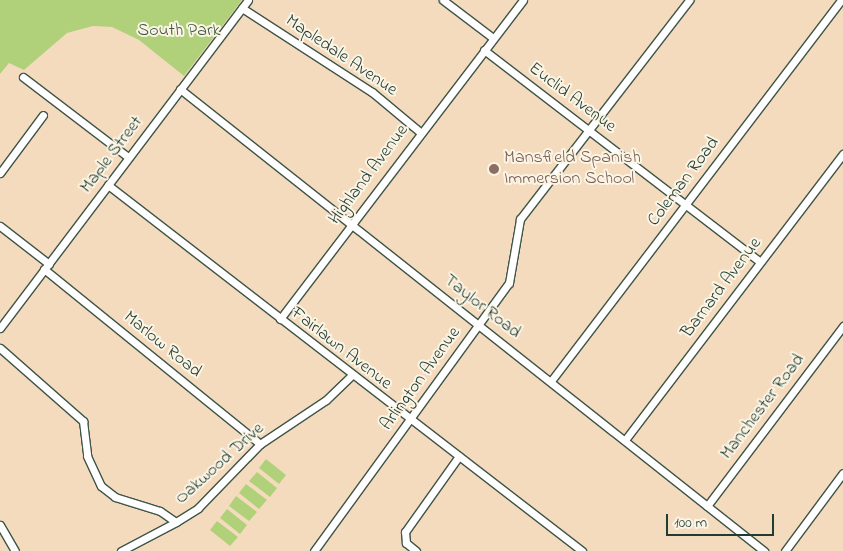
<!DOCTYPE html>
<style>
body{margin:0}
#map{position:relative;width:843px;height:551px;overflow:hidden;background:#f5dbbe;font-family:"Indie Flower",sans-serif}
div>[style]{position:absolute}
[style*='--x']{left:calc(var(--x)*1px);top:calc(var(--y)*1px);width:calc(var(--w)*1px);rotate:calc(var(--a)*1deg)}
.green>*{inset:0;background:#b0d17a}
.roads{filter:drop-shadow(1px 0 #3f5549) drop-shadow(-1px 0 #3f5549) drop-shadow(0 1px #3f5549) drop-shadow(0 -1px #3f5549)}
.minor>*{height:7px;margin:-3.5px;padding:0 3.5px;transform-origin:3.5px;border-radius:3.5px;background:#fff}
.dots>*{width:14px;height:14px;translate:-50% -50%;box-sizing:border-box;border:2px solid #fcf5e5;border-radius:50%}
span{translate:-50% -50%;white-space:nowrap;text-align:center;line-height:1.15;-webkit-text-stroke:4px #fcf5e5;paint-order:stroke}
.park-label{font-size:18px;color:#3c5b42}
.street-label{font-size:18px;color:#1f3d34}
.education-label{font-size:18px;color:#785e54}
.left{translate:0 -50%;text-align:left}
.scale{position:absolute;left:666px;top:514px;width:108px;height:22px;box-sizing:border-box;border:2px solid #1f3d34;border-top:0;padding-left:6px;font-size:15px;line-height:18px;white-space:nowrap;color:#1f3d34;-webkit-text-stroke:4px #fcf5e5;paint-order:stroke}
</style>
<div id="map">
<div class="green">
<i style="clip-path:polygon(0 0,242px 0,184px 76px,139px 40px,112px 27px,93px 26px,67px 33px,24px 70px,9px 63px,0 74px)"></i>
<i style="clip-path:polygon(266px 459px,286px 475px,279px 484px,259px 468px)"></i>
<i style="clip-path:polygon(257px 472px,277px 488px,270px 497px,249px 481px)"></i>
<i style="clip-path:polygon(246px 484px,267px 500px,259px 509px,239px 493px)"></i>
<i style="clip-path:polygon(236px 496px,257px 512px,249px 521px,229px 506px)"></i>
<i style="clip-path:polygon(227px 509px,247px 525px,240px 534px,220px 518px)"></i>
<i style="clip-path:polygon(217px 521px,238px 537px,230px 546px,210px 530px)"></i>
</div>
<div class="roads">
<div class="minor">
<i style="--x:443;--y:0;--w:63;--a:37.2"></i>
<i style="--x:242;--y:8;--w:155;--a:32.9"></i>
<i style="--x:372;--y:92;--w:64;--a:39.9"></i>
<i style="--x:484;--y:50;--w:348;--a:37.5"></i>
<i style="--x:23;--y:77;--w:132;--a:37.3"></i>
<i style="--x:180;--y:89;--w:745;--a:38.35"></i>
<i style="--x:0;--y:173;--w:72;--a:-53.4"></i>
<i style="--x:108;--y:185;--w:599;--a:37.67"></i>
<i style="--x:0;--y:226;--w:62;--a:37.8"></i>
<i style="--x:44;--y:269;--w:278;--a:39"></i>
<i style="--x:280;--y:319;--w:401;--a:-52.7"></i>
<i style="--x:0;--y:328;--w:411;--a:-52.9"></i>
<i style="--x:0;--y:348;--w:111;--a:41.3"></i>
<i style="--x:83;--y:421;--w:35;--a:83"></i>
<i style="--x:87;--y:456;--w:33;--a:65"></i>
<i style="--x:101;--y:486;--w:18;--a:38"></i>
<i style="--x:115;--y:497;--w:47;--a:17.3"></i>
<i style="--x:160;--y:511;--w:19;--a:35"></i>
<i style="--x:176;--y:522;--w:26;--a:-32"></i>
<i style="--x:198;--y:508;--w:89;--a:-45.9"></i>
<i style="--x:260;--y:444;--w:79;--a:-33.7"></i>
<i style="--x:326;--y:400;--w:35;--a:-44"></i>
<i style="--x:551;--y:381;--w:479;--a:-52.7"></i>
<i style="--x:625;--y:440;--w:360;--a:-52.7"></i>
<i style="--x:707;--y:506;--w:226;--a:-52.9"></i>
<i style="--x:0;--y:525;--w:30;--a:60"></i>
<i style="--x:121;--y:551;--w:62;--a:-27.8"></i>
<i style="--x:314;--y:551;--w:331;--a:-54"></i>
<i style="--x:509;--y:283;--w:65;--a:-80.2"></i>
<i style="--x:520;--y:219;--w:277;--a:-52.3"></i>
<i style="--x:416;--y:551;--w:13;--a:-141"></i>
<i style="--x:406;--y:543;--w:11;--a:-95"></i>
<i style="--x:405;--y:532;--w:93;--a:-54.6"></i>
<i style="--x:785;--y:551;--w:97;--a:-53.4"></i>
</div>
</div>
<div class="dots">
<i style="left:494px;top:169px;background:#8d6e63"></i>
</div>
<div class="park-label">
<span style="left:179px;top:31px">South Park</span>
</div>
<div class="street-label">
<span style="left:341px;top:56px;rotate:34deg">Mapledale Avenue</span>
<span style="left:572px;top:98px;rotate:37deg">Euclid Avenue</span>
<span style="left:112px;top:155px;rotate:-53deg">Maple Street</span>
<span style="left:369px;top:175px;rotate:-53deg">Highland Avenue</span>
<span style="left:684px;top:182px;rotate:-53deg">Coleman Road</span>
<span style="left:722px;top:288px;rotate:-53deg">Barnard Avenue</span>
<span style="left:482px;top:307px;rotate:38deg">Taylor Road</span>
<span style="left:162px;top:345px;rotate:39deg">Marlow Road</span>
<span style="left:341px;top:349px;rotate:38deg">Fairlawn Avenue</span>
<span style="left:421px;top:379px;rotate:-54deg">Arlington Avenue</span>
<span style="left:763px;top:407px;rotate:-53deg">Manchester Road</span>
<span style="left:220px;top:464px;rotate:-42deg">Oakwood Drive</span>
</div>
<div class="education-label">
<span class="left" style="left:504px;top:169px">Mansfield Spanish<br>Immersion School</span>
</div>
<div class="scale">100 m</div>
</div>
